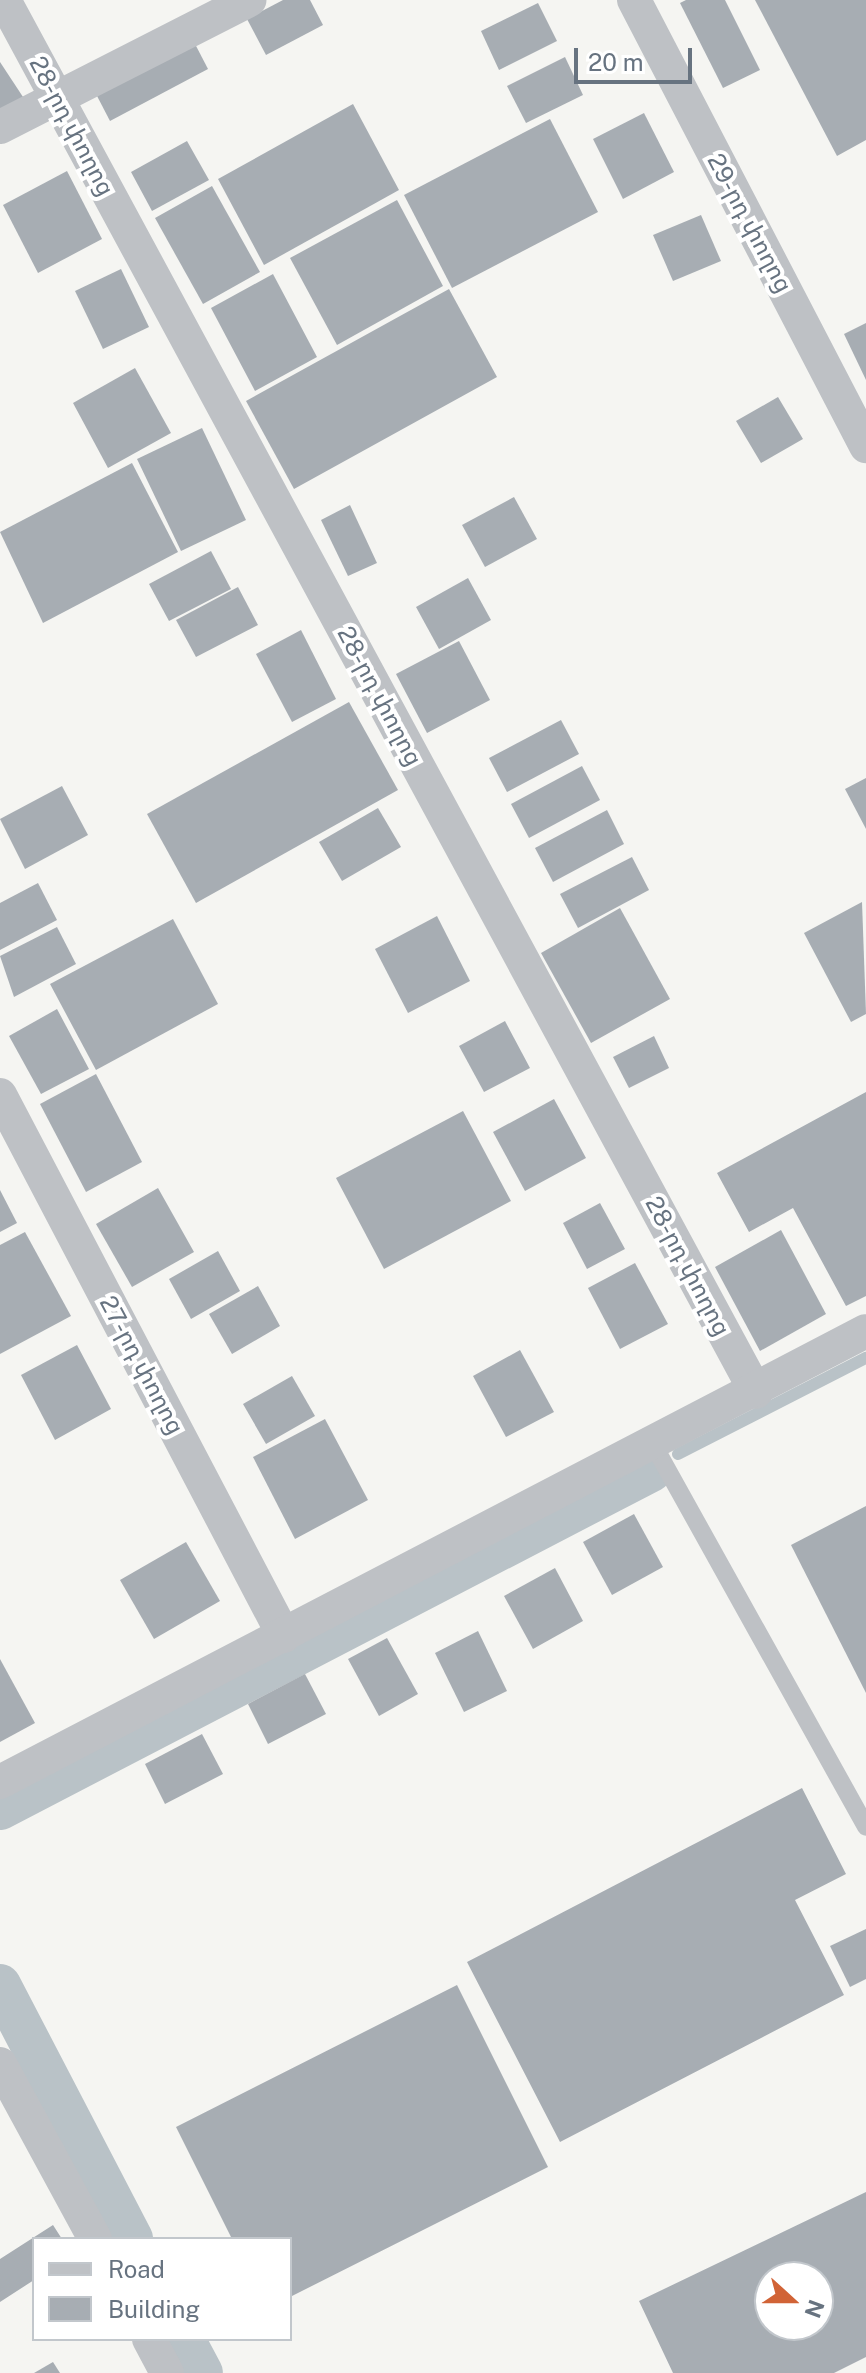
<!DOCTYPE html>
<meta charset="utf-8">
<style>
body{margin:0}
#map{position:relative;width:866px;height:2373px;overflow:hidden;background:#f5f5f2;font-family:"Public Sans","Noto Sans Armenian",sans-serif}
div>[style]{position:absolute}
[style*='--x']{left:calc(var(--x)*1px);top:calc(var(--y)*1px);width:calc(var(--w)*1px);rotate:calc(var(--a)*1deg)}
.stream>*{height:12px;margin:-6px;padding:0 6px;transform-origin:6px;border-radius:6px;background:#b9c2c7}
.canal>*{height:42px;margin:-21px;padding:0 21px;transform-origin:21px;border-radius:21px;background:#b9c2c7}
.building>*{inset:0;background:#a7adb3}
.service>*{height:18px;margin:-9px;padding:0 9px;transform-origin:9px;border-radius:9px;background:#bec1c5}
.minor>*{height:34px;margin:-17px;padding:0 17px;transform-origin:17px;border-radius:17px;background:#bec1c5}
span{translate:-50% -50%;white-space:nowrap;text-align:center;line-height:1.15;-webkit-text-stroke:8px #fff;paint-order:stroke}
.street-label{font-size:24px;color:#677380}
.legend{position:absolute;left:32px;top:2237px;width:260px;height:104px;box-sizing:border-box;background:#fff;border:2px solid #c2c7cc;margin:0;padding:10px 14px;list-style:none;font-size:24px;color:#677380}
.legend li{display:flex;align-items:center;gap:16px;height:40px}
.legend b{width:40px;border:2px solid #c2c7cc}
.north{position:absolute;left:754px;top:2261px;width:80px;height:80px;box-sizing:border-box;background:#fff;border:2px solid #c2c7cc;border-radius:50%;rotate:111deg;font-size:22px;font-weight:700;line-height:32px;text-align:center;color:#677380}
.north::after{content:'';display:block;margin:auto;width:28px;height:36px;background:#d16336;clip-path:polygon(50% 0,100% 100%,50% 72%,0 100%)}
.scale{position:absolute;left:574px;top:48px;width:118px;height:36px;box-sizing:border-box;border:4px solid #677380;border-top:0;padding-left:10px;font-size:24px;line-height:28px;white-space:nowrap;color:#677380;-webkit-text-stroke:6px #fff;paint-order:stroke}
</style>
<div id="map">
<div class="stream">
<i style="--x:678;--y:1454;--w:211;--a:-27.1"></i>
</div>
<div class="canal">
<i style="--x:0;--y:1809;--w:734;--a:-27.44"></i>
<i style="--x:0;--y:1985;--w:286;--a:62.5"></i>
<i style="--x:184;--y:2339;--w:38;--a:62"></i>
</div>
<div class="building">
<i style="clip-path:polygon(283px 0,310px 0,323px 25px,266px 55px,247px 19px)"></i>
<i style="clip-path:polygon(686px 0,725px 0,760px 70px,723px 88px,680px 3px)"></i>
<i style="clip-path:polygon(755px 0,866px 0,866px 140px,837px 156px)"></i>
<i style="clip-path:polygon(538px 3px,557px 41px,499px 70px,481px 31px)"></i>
<i style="clip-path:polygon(194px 42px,208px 69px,110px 121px,96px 94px)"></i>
<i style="clip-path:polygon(565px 57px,583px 95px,526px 123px,507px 86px)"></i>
<i style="clip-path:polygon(0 62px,25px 100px,0 116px)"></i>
<i style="clip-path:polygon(353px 104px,399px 190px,264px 265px,218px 179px)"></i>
<i style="clip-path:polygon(644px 113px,674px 172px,623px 199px,593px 139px)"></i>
<i style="clip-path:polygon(550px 119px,598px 212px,452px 288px,404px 195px)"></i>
<i style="clip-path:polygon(187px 141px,209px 180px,152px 211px,131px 172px)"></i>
<i style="clip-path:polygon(67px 171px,102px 239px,38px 273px,3px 205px)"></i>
<i style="clip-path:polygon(212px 186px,260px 272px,203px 304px,155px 218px)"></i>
<i style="clip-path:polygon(397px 200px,443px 286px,337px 345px,290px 258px)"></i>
<i style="clip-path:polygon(701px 215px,721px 261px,673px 281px,653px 235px)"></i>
<i style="clip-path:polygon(121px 269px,149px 327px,103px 349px,75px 291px)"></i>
<i style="clip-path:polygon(273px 274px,317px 357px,255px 391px,211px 308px)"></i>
<i style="clip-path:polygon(449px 289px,497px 377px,294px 489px,246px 401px)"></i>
<i style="clip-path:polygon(866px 323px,866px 380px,844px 334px)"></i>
<i style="clip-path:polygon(135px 368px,171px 433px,108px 468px,73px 403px)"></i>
<i style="clip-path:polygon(778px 397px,803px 439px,761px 463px,736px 421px)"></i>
<i style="clip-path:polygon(202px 428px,246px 520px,181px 551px,137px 459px)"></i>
<i style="clip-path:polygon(132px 463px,178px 552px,43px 623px,0 532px)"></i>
<i style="clip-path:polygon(514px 497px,537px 539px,485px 567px,462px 525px)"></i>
<i style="clip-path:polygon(350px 505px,377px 563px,348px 576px,321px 520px)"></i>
<i style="clip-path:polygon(211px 551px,231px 589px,169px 621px,149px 584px)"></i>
<i style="clip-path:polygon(468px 578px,491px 620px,439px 649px,416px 607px)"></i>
<i style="clip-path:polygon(238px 587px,258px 625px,196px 657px,176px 620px)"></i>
<i style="clip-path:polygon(301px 630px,336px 699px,292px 722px,256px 654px)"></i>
<i style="clip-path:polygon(459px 641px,490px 700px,427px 733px,396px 674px)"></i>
<i style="clip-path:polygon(349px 702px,398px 790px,196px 903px,147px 814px)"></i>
<i style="clip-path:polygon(561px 720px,579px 754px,507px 792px,489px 758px)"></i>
<i style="clip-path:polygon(582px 766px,600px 800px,529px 838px,511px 804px)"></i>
<i style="clip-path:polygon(866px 778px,866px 829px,845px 789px)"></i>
<i style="clip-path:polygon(62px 786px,88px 835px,25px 869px,0 819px)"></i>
<i style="clip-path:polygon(378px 808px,401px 847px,342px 881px,319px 842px)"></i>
<i style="clip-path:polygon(607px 810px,624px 844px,553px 882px,535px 848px)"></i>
<i style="clip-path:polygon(632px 857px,649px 890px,578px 928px,560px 894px)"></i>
<i style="clip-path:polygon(38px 883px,57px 920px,0 950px,0 903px)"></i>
<i style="clip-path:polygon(862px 902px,866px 1014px,851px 1022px,804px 933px)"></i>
<i style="clip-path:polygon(620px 908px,670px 999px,591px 1043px,541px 953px)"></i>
<i style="clip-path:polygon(437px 916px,470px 981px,408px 1013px,375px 949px)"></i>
<i style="clip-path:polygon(173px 919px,218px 1004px,96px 1070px,50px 984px)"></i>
<i style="clip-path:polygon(57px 927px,76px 964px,14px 997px,0 956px)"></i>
<i style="clip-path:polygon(57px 1009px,89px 1069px,41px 1094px,9px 1036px)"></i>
<i style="clip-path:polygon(505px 1021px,530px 1068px,484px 1092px,459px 1046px)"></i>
<i style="clip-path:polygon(654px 1036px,669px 1068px,629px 1088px,613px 1057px)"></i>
<i style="clip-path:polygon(96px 1074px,142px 1162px,86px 1192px,40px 1104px)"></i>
<i style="clip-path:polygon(866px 1092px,866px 1296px,846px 1306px,793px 1208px,749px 1232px,717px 1173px)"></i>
<i style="clip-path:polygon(554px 1099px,586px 1158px,525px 1191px,493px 1132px)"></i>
<i style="clip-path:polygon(463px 1111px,511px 1201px,384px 1269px,336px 1178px)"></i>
<i style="clip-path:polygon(158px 1188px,194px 1252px,132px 1287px,96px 1224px)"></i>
<i style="clip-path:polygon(0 1190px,17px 1223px,0 1232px)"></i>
<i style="clip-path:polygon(600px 1203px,625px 1249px,587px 1269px,563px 1223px)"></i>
<i style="clip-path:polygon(781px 1230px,826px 1314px,760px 1351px,715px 1267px)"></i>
<i style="clip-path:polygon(25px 1232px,71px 1316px,0 1354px,0 1245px)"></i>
<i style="clip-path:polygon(218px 1251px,240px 1291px,191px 1319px,169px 1279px)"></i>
<i style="clip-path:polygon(635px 1263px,668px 1324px,620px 1349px,588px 1288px)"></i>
<i style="clip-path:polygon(258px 1286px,280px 1326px,232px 1354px,209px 1314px)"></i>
<i style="clip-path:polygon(77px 1345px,111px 1409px,55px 1440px,21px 1375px)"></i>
<i style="clip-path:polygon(520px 1350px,554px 1412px,506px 1437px,473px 1376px)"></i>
<i style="clip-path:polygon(292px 1376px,315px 1416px,266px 1444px,243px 1404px)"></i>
<i style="clip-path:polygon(325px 1419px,368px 1500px,295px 1539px,253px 1457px)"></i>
<i style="clip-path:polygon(866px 1506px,866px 1693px,791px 1545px)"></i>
<i style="clip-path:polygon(634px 1514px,663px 1567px,612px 1595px,583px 1542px)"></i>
<i style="clip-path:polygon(186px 1542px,220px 1601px,154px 1639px,120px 1580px)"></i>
<i style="clip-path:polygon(555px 1568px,583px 1621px,533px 1649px,504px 1596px)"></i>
<i style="clip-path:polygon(478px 1631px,507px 1691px,464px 1712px,435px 1653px)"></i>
<i style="clip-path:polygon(387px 1638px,418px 1694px,379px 1716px,348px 1659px)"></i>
<i style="clip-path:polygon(0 1659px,35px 1723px,0 1742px)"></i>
<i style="clip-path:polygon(305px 1674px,326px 1714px,268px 1744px,248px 1704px)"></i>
<i style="clip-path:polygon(202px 1734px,223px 1774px,165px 1804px,145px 1764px)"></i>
<i style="clip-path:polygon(802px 1788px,846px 1874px,795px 1900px,844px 1995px,560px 2142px,467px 1962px)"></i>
<i style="clip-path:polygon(866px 1929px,866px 1979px,850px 1987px,830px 1946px)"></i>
<i style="clip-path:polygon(457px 1985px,548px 2167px,290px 2297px,290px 2239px,232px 2239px,176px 2127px)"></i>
<i style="clip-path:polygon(evenodd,866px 2192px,866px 2357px,834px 2373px,673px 2373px,639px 2301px,866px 2192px,770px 2277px,818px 2277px,818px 2325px,770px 2325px,770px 2277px)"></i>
<i style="clip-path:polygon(53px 2225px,62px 2239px,34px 2239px,34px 2280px,0 2302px,0 2259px)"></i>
<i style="clip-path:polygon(53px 2362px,60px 2373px,34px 2373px)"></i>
</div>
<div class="service">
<i style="--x:653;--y:1444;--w:438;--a:60.9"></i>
</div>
<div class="minor">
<i style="--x:4;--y:0;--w:1582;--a:61.62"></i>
<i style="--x:634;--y:0;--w:503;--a:62.52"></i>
<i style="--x:0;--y:127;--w:280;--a:-27"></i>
<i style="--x:0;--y:1095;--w:611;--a:62.3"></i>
<i style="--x:0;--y:1782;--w:976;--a:-27.51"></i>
<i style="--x:0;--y:2064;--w:199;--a:61.5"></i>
<i style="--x:149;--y:2339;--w:38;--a:62"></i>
</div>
<div class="street-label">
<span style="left:72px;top:126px;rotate:62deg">28-րդ փողոց</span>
<span style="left:750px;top:223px;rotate:62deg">29-րդ փողոց</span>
<span style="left:380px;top:696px;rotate:62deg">28-րդ փողոց</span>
<span style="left:688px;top:1266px;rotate:62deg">28-րդ փողոց</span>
<span style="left:142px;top:1365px;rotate:62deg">27-րդ փողոց</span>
</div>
<ul class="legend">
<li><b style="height:10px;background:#bec1c5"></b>Road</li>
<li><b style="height:22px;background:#a7adb3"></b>Building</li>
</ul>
<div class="north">N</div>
<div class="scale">20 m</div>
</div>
